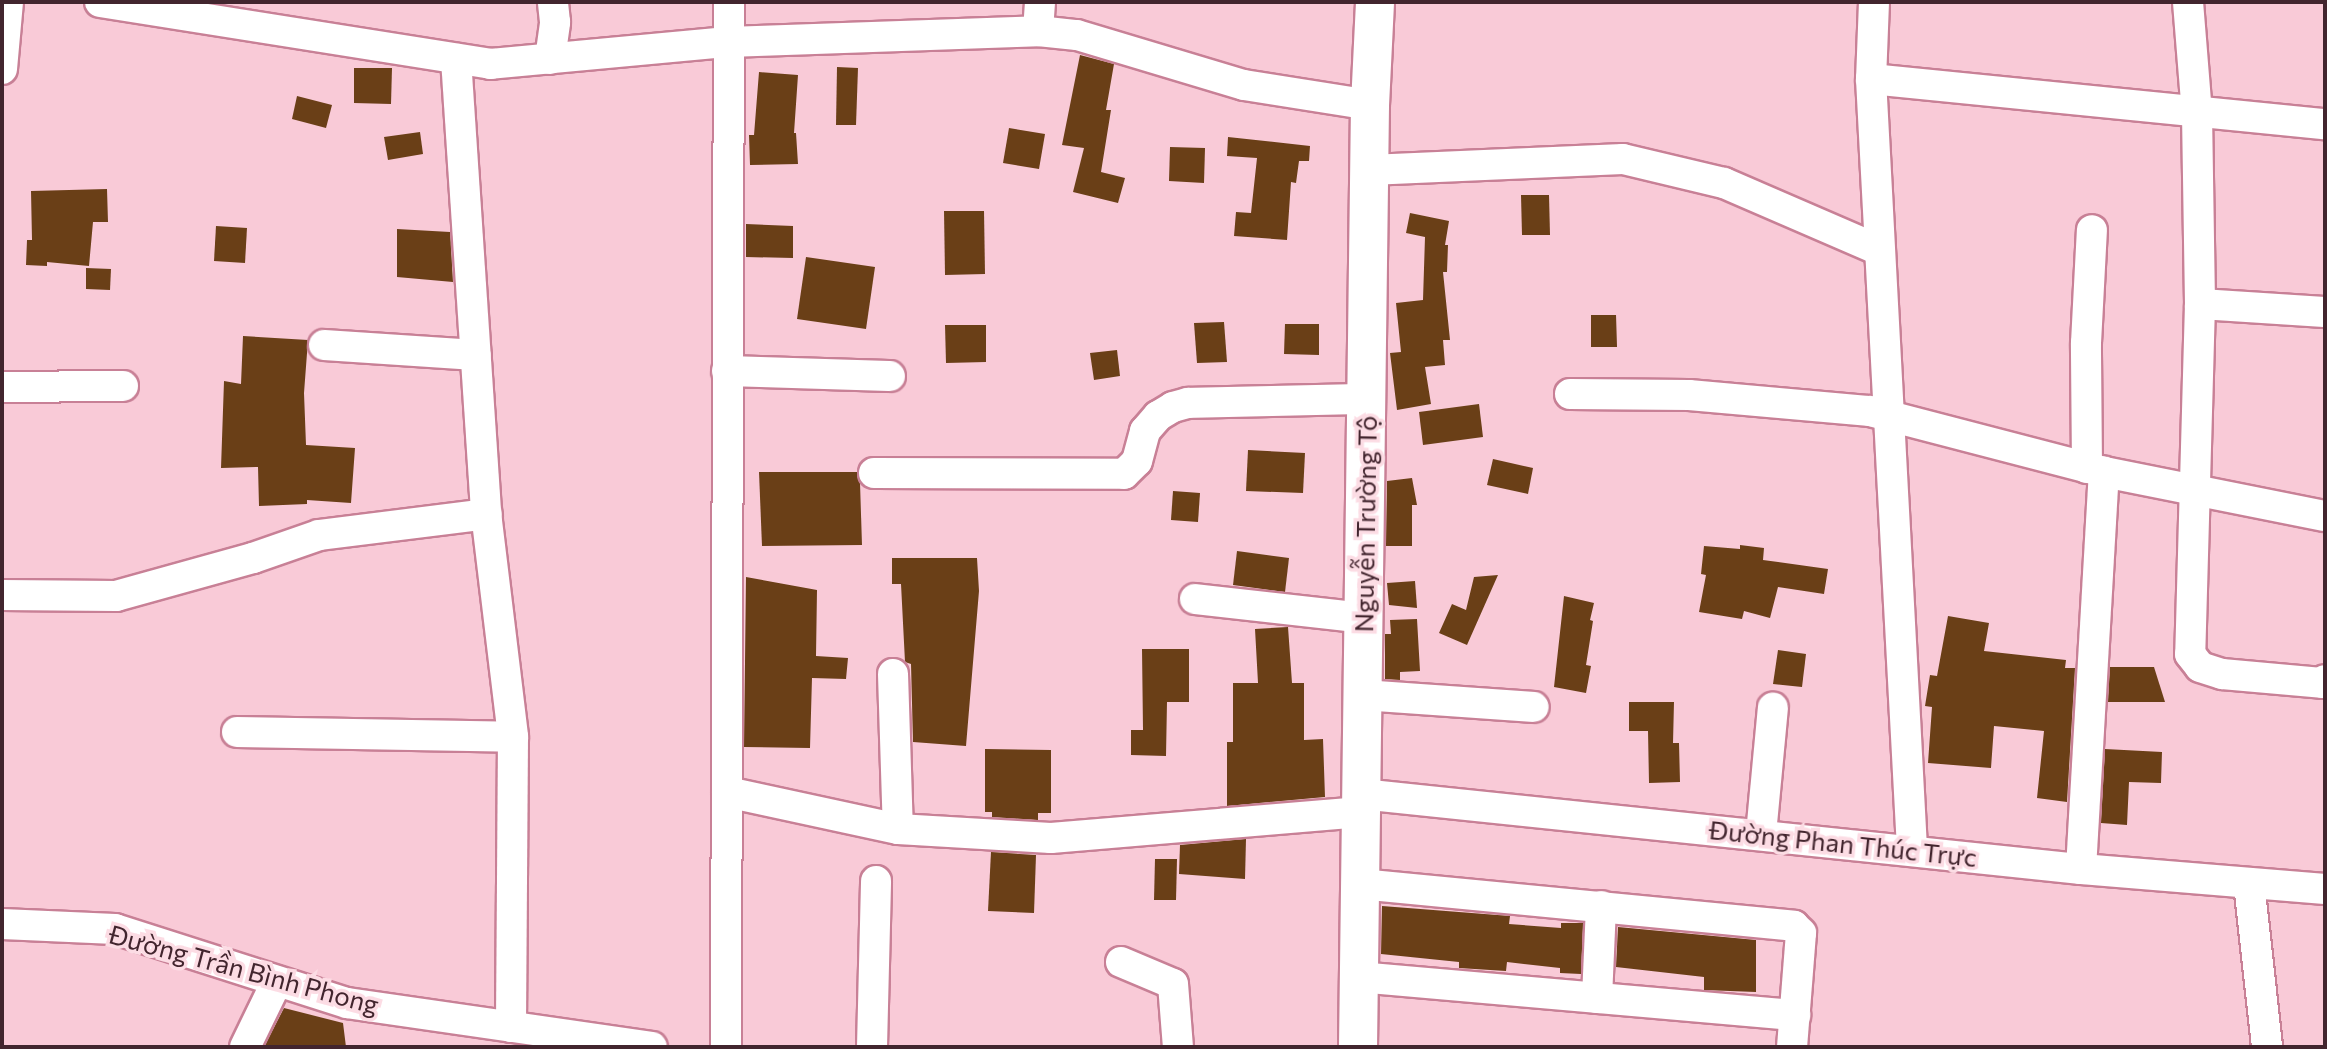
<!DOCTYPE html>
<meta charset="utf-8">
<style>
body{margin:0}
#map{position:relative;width:2327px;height:1049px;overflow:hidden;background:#f9cad7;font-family:Commissioner,sans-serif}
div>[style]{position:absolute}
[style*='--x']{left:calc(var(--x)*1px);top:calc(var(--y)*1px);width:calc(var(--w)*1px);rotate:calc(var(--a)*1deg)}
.building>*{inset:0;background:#6a3f17}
.roads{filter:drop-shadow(2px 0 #c88096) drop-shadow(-2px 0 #c88096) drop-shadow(0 2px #c88096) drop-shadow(0 -2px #c88096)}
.street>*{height:30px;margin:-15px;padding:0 15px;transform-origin:15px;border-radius:15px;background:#fff}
.secondary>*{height:38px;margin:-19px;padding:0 19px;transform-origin:19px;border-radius:19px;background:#fff}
span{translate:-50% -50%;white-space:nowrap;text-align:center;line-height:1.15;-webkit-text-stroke:7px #fcdce4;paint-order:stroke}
.street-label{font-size:26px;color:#42252e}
.frame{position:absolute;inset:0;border:4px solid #42252e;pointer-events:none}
</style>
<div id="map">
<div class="building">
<i style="clip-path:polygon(1080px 55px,1114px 64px,1106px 110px,1111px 110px,1101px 172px,1125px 178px,1118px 203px,1073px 192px,1084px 148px,1062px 145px)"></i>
<i style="clip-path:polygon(837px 67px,858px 68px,856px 125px,836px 125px)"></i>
<i style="clip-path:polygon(354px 68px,392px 68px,391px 104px,354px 103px)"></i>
<i style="clip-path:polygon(759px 72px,798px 75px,794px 133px,796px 133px,798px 164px,750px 165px,749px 135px,754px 135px)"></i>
<i style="clip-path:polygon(297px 96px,332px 105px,326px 128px,292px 119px)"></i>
<i style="clip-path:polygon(1009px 128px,1045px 134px,1039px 169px,1003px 163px)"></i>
<i style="clip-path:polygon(420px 132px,423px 154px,388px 160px,384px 137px)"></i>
<i style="clip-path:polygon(1228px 137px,1310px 146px,1309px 161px,1299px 161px,1296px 183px,1291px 182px,1287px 240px,1234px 236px,1236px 212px,1251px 213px,1257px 158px,1227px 156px)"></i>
<i style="clip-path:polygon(1170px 147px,1205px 148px,1204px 183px,1169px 181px)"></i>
<i style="clip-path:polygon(107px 189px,108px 222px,93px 222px,89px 266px,47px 262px,47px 266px,26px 265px,27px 240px,32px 240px,31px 191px)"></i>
<i style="clip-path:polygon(1521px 195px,1549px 195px,1550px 235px,1522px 235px)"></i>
<i style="clip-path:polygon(944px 211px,984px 211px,985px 274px,945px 275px)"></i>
<i style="clip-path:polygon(1410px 213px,1449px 221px,1445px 245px,1448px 245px,1447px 272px,1443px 272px,1450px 340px,1443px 340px,1445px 365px,1425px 367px,1431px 404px,1397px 410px,1390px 353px,1401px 352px,1396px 303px,1423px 300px,1425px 237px,1406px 233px)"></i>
<i style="clip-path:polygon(746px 224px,793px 226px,793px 258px,746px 257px)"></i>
<i style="clip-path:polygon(216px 226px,247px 228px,245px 263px,214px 261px)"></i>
<i style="clip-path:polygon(397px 229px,450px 232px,453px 282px,397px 277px)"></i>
<i style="clip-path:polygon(806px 257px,875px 267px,866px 329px,797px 319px)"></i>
<i style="clip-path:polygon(86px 268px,111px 269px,110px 290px,86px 289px)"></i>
<i style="clip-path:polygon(1591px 315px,1616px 315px,1617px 347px,1591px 347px)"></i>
<i style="clip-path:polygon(1224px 322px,1227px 362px,1197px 363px,1194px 323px)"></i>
<i style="clip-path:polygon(1285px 324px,1319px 324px,1319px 355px,1284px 354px)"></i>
<i style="clip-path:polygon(945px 325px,986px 325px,986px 362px,946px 363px)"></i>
<i style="clip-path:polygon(243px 336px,308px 340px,304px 393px,306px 445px,355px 448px,351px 503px,307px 500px,307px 504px,259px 506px,258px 467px,221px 468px,224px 381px,241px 384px)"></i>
<i style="clip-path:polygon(1117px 350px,1120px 376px,1094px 380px,1090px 353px)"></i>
<i style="clip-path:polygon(1479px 404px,1483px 437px,1423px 445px,1419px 412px)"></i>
<i style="clip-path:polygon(1248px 450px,1305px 453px,1303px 493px,1246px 491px)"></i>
<i style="clip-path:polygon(1493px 459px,1533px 468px,1528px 494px,1487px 485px)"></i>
<i style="clip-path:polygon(759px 472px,857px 472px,860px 483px,862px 545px,762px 546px)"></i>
<i style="clip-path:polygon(1412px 478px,1417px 505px,1412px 505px,1412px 546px,1386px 546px,1387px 481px)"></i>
<i style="clip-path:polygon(1173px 491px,1200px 493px,1198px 522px,1171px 520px)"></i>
<i style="clip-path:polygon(1740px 545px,1764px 548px,1763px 560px,1828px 569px,1824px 594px,1778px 587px,1770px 618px,1744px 611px,1742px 619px,1699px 612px,1706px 575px,1701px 574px,1704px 546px,1740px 549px)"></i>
<i style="clip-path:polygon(1237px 551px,1289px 558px,1285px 592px,1233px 585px)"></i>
<i style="clip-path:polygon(892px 558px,977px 558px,979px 591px,966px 746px,913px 742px,911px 664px,905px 662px,901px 584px,892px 584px)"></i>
<i style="clip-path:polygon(1498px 575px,1467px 645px,1439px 633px,1452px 604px,1466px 610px,1474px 577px)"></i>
<i style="clip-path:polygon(746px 577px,817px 590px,816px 656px,848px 658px,846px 679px,812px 678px,810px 748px,744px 747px)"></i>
<i style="clip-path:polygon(1415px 581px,1417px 608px,1389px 605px,1387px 583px)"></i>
<i style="clip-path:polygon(1564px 596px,1594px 603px,1590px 620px,1593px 621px,1586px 665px,1591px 666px,1586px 693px,1554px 687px)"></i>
<i style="clip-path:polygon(1948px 616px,1989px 623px,1984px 651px,2066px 660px,2065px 668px,2075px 668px,2067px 802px,2037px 798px,2044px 731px,1994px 726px,1991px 768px,1928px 763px,1932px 707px,1925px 706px,1930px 675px,1937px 676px)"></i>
<i style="clip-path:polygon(1417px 619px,1420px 671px,1400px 672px,1400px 680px,1385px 679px,1385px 634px,1391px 634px,1390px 620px)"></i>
<i style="clip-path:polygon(1288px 627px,1292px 683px,1304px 683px,1304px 740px,1323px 739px,1325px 797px,1227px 806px,1227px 742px,1233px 742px,1233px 683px,1258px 683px,1255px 629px)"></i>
<i style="clip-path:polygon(1142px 649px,1189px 649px,1189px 702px,1167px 702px,1166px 756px,1131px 755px,1131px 730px,1143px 730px)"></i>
<i style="clip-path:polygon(1778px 650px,1806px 654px,1802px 687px,1773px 684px)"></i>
<i style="clip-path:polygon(2110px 667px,2154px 667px,2165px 702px,2108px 702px)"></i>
<i style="clip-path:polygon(1629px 702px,1674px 702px,1673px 743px,1679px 743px,1680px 782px,1649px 783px,1648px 731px,1629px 731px)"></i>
<i style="clip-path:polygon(985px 749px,1051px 750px,1051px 813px,1038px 813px,1038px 820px,992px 817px,992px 812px,985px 812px)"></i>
<i style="clip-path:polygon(2105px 749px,2162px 752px,2161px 783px,2129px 782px,2127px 825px,2101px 823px)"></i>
<i style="clip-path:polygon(1246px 839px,1245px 879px,1179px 874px,1180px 845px)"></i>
<i style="clip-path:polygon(991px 852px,1036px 855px,1034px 913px,988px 911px)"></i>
<i style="clip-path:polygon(1155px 859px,1177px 859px,1176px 900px,1154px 900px)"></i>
<i style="clip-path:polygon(1382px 906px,1510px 916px,1509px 924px,1561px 928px,1561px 923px,1583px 923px,1581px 974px,1560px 973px,1560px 968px,1507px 962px,1506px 971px,1459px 968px,1459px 962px,1381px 954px)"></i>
<i style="clip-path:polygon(1618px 927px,1756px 940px,1756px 992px,1704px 990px,1704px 977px,1616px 967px)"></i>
<i style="clip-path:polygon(284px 1008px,343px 1023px,346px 1047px,264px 1047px)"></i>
</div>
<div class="roads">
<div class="street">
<i style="--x:100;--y:2;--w:395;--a:9"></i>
<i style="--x:490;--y:64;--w:239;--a:-5.3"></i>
<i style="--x:728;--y:42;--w:310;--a:-2"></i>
<i style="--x:1038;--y:31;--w:39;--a:6"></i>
<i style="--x:1077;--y:35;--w:174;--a:16.7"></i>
<i style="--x:1244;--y:85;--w:128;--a:9"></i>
<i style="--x:1874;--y:2;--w:77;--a:92.2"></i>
<i style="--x:1871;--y:79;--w:771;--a:86.95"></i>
<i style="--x:2188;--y:2;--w:111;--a:85.4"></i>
<i style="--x:2197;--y:113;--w:191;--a:89.1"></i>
<i style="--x:2200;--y:304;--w:350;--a:91.6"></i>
<i style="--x:2190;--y:654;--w:16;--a:52"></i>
<i style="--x:2200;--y:667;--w:23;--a:18"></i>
<i style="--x:2222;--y:674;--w:100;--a:5.1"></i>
<i style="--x:2322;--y:683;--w:4;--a:-45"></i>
<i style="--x:1038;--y:31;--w:29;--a:-86"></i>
<i style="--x:456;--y:59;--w:463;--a:86.2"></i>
<i style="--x:487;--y:521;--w:218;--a:83.1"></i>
<i style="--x:513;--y:737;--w:290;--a:90.4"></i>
<i style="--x:550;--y:59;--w:37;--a:-82"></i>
<i style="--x:555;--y:22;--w:20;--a:-96"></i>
<i style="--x:2;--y:69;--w:67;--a:-84.9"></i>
<i style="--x:1871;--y:79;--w:456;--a:5.7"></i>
<i style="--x:1369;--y:170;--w:254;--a:-2.5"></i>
<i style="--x:1623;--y:159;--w:104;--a:13.4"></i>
<i style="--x:1724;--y:183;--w:169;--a:23.4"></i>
<i style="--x:2200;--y:304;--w:125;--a:3.7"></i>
<i style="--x:324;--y:345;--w:152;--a:3.8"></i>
<i style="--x:727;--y:371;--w:163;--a:1.8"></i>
<i style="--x:2;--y:387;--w:121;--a:-0.5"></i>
<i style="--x:1570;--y:394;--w:119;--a:0.5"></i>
<i style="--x:1689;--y:395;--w:182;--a:5.1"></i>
<i style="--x:1870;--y:411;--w:242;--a:14.6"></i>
<i style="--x:2104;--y:472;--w:225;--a:11.3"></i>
<i style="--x:2087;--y:468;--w:125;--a:-90.5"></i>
<i style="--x:2086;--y:343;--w:113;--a:-87"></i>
<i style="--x:874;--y:473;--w:250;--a:0.2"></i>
<i style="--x:1124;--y:474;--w:18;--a:-45"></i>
<i style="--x:1137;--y:461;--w:31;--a:-75"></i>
<i style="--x:1145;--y:431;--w:20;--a:-49"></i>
<i style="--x:1158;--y:416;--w:17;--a:-31"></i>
<i style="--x:1173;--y:407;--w:16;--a:-15"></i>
<i style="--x:1188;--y:403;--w:179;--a:-1.3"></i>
<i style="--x:2;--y:595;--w:114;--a:0.5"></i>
<i style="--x:116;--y:596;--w:142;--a:-15.5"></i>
<i style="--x:253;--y:558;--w:70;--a:-19.2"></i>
<i style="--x:319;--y:535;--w:169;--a:-7.1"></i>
<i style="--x:1195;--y:599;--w:170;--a:6.4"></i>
<i style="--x:893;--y:674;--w:155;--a:88.2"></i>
<i style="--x:1363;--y:695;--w:171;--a:4"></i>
<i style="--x:237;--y:732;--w:276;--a:1"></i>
<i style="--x:727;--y:792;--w:175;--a:12.2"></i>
<i style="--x:898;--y:829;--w:153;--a:3.4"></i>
<i style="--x:1051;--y:838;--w:311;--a:-4.8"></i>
<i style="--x:1361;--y:794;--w:724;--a:5.95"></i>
<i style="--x:2081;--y:869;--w:245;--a:4.7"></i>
<i style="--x:1761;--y:834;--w:127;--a:-84.6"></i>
<i style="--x:2081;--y:869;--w:398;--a:-86.7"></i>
<i style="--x:2249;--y:883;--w:165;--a:83.7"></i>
<i style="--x:1360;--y:884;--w:436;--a:5.5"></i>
<i style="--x:1794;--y:926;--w:10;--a:45"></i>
<i style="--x:1801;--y:933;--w:114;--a:94.5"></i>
<i style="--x:2;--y:924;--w:113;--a:2.5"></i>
<i style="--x:115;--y:929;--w:244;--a:17.7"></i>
<i style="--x:347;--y:1003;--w:308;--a:8.2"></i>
<i style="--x:1121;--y:962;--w:56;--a:22.9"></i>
<i style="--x:1173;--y:984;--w:63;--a:85.5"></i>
<i style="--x:1359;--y:977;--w:438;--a:5"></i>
<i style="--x:1597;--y:998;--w:92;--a:-87.5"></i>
<i style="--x:245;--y:1047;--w:73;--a:-64.1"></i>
<i style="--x:726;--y:1047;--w:1045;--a:-89.84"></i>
<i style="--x:872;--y:1047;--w:166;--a:-88.6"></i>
</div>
<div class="secondary">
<i style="--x:1358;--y:1047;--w:942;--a:-89.27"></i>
<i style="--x:1370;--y:105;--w:103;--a:-87.2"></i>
</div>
</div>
<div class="street-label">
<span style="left:1365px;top:524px;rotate:-89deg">Nguyễn Trường Tộ</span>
<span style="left:1843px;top:843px;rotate:6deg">Đường Phan Thúc Trực</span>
<span style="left:244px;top:969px;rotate:15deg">Đường Trần Bình Phong</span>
</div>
<div class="frame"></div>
</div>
